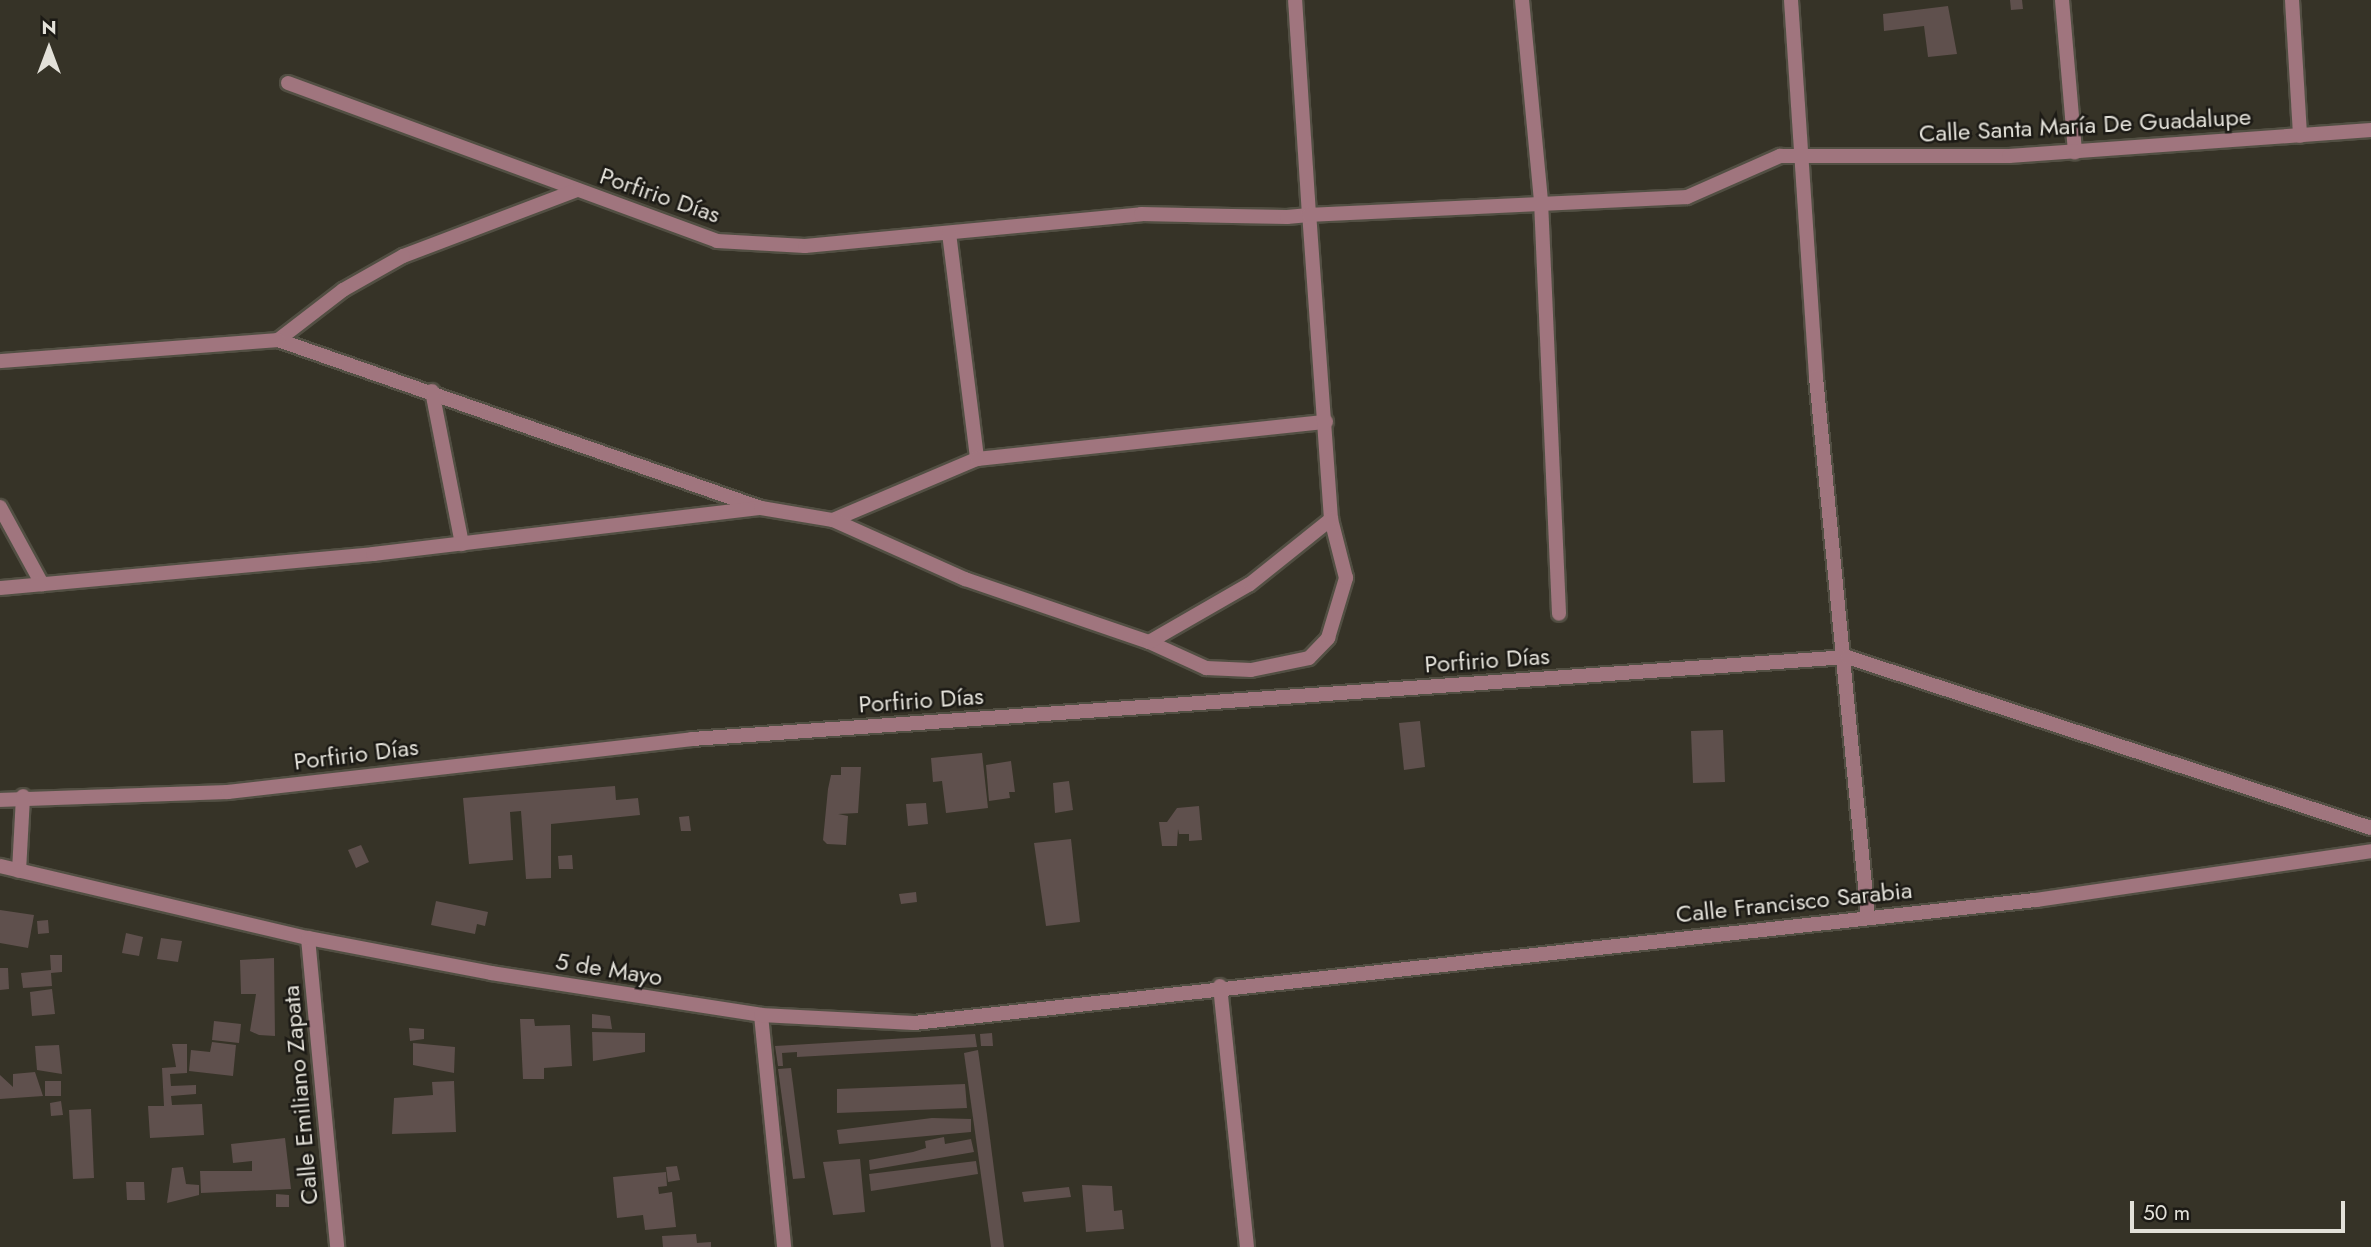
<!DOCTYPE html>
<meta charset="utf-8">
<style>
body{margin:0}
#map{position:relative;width:2371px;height:1247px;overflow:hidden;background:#363327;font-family:Jost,sans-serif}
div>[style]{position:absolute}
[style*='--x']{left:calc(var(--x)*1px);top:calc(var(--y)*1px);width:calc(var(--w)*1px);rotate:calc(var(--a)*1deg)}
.building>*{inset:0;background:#5f504d}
.roads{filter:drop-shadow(2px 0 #524f43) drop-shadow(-2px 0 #524f43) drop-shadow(0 2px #524f43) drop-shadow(0 -2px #524f43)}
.minor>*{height:14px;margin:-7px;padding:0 7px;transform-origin:7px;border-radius:7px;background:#a0757e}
.tertiary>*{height:14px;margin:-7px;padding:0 7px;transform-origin:7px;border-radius:7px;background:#a0757e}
span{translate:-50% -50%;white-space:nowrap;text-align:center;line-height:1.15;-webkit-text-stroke:5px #1c1a15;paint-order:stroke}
.street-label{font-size:24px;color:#e3e1d9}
.north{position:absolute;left:14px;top:14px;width:70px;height:70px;-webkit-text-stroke:5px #1c1a15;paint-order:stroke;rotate:0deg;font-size:19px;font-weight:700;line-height:28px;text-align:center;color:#e3e1d9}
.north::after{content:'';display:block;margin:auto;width:24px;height:32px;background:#e3e1d9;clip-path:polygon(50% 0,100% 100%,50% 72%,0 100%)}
.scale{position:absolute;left:2130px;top:1201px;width:215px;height:32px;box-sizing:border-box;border:4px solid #e3e1d9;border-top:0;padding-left:9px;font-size:21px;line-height:24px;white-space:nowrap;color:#e3e1d9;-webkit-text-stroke:5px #1c1a15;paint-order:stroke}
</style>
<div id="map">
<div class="building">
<i style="clip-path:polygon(2010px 0,2022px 0,2023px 9px,2011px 10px)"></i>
<i style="clip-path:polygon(1948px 6px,1957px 54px,1928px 57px,1924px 26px,1884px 31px,1883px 14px)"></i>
<i style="clip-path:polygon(1420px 721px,1425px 767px,1404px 770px,1399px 723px)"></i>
<i style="clip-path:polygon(1723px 730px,1725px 782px,1693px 783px,1691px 731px)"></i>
<i style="clip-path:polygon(982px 753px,988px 808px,946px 813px,942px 781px,933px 782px,931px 758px)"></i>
<i style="clip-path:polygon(1011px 761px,1015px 792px,1009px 792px,1010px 798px,989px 801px,986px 765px)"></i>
<i style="clip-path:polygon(841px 767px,861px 767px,858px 813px,838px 814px,848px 816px,846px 845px,827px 844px,823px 840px,828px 789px,831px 775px,841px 775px)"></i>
<i style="clip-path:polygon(1069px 781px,1073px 810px,1055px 813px,1053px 783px)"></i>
<i style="clip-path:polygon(615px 786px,616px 800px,638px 798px,640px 815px,551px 824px,551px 878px,526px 879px,521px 811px,510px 812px,513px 860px,469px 864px,463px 798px)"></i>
<i style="clip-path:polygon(926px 803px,928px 824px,908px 826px,906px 804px)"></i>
<i style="clip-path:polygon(1199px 806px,1202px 840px,1189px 841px,1189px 834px,1179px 834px,1178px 829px,1177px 846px,1162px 846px,1159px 822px,1167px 822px,1177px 808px)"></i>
<i style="clip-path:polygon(689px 816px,691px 831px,681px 831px,679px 817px)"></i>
<i style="clip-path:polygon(1071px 839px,1080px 922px,1046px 926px,1034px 843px)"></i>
<i style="clip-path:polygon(361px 845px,369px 862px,356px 868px,348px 850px)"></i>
<i style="clip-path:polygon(572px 855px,573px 869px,559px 869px,558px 856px)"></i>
<i style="clip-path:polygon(916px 892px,917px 902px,901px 904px,899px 894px)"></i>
<i style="clip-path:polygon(436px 901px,488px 912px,485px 926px,477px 924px,475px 934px,431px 925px)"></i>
<i style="clip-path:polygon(0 910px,34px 915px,28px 948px,0 943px)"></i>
<i style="clip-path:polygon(48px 920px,49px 933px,38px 934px,37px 921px)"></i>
<i style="clip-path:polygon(126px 933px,143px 937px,139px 956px,122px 953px)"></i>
<i style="clip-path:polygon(161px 938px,182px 941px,178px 962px,157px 959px)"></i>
<i style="clip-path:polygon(50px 955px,62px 955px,62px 972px,51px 973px,52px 986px,23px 988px,21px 973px,51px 970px)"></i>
<i style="clip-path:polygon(274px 958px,275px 1036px,259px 1035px,250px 1031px,256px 994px,241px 994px,240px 960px)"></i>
<i style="clip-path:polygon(0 968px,8px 968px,9px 989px,0 990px)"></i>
<i style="clip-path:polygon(52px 989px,55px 1014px,32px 1016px,30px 992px)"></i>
<i style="clip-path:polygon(592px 1014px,610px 1016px,612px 1029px,592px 1028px)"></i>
<i style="clip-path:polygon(520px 1019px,534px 1019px,535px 1026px,570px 1025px,572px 1066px,544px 1068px,544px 1079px,523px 1079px)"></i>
<i style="clip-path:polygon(214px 1021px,241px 1024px,239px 1043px,212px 1040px)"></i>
<i style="clip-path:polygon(409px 1028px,424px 1029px,424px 1039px,410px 1041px)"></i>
<i style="clip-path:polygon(592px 1032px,645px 1033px,645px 1052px,593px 1061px)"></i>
<i style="clip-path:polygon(992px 1033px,993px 1046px,981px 1046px,980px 1034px)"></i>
<i style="clip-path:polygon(975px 1034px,977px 1047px,797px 1057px,797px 1052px,782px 1053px,783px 1066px,778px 1066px,775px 1046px)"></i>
<i style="clip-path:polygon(212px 1042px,236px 1045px,233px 1076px,189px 1071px,191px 1050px,210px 1052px)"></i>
<i style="clip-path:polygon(413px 1043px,455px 1047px,454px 1073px,413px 1065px)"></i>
<i style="clip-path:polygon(172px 1044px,187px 1044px,187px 1073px,170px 1074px,171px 1086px,196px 1085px,196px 1094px,171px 1096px,172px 1105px,202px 1104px,204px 1135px,150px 1138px,148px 1106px,164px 1106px,162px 1068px,176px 1067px)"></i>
<i style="clip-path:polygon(59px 1045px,62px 1074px,37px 1070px,35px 1046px)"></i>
<i style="clip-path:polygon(978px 1050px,987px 1115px,1004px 1247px,991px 1247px,964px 1053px)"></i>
<i style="clip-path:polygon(791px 1068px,805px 1178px,793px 1179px,778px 1069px)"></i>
<i style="clip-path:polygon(35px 1072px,43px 1096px,0 1099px,0 1075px,13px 1087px,13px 1074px)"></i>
<i style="clip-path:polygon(45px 1081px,61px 1081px,61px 1096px,45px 1096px)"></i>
<i style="clip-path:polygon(454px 1081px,456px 1132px,392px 1134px,394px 1098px,433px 1095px,432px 1082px)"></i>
<i style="clip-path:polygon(965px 1084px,967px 1108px,837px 1113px,837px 1089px)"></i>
<i style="clip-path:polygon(61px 1101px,63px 1115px,51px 1116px,50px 1103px)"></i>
<i style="clip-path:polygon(91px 1109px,94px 1178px,73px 1179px,69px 1110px)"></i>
<i style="clip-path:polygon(932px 1118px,971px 1119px,971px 1132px,839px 1144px,837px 1130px)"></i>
<i style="clip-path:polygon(944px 1137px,945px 1144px,971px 1139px,974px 1152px,870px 1170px,869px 1160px,913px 1152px,926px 1148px,925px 1141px)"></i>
<i style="clip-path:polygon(285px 1138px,291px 1189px,201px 1193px,200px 1171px,252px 1171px,252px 1161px,233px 1163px,231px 1144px)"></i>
<i style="clip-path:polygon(860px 1159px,865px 1212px,833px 1215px,823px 1162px)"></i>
<i style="clip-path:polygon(976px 1161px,978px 1174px,871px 1191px,869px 1174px)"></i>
<i style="clip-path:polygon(677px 1166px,680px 1180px,668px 1182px,666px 1167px)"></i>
<i style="clip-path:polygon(183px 1167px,186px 1184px,199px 1185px,199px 1195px,167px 1203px,172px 1168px)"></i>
<i style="clip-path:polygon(666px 1172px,667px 1186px,658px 1187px,659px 1194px,672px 1192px,676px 1227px,645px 1230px,643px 1215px,617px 1218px,613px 1177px)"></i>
<i style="clip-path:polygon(126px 1182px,144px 1182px,145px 1200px,127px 1200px)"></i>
<i style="clip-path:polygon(1082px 1185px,1112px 1186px,1114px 1211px,1122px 1210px,1124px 1229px,1086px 1232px)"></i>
<i style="clip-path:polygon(1069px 1187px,1071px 1197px,1024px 1202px,1022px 1192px)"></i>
<i style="clip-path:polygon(276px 1194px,289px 1195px,289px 1207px,276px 1207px)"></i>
<i style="clip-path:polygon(696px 1234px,697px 1243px,711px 1242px,711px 1247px,663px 1247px,662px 1236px)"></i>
</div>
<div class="roads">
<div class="minor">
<i style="--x:1522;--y:0;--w:202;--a:84.6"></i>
<i style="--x:1541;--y:201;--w:413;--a:87.5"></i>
<i style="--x:1791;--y:0;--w:378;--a:86.2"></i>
<i style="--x:1816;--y:377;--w:542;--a:84.5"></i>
<i style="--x:2062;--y:0;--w:153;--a:85.1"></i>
<i style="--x:2292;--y:0;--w:136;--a:86.6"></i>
<i style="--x:288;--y:83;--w:457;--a:20.2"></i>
<i style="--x:717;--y:241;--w:88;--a:3.3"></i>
<i style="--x:805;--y:246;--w:338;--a:-5.4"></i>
<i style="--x:1141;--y:214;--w:146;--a:1.2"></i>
<i style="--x:1287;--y:217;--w:22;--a:-5"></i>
<i style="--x:1309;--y:215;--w:215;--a:-93.7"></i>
<i style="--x:577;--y:190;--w:186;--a:159.2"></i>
<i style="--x:403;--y:256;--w:69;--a:150.5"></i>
<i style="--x:343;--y:290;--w:82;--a:142.4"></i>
<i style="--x:278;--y:340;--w:508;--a:19.18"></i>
<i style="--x:949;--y:233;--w:228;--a:82.9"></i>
<i style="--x:0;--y:361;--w:279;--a:-4.3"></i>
<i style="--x:432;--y:391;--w:156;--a:78.9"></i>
<i style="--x:0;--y:507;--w:88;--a:61.4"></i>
<i style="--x:833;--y:520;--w:156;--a:-23"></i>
<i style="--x:977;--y:459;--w:351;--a:-6.1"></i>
<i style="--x:0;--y:588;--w:375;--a:-5.2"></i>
<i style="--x:373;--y:554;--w:391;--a:-6.8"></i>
<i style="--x:761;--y:508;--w:73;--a:9.5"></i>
<i style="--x:833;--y:520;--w:145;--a:24.1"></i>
<i style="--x:965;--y:579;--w:194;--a:18.9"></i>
<i style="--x:1149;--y:642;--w:63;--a:24.5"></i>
<i style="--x:1206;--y:668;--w:45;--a:2.5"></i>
<i style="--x:1251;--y:670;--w:59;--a:-11.7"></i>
<i style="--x:1309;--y:658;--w:28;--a:-46"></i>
<i style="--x:1328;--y:638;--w:63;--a:-73.3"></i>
<i style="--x:1346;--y:578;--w:61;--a:-104.3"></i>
<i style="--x:1331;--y:519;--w:305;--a:-94.1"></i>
<i style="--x:1309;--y:215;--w:378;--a:-2.7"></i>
<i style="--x:1687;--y:197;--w:102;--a:-23.8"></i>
<i style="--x:1780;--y:156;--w:229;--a:0"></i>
<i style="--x:2009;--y:156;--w:363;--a:-4.1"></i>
<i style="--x:1149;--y:642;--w:116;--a:-29.9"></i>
<i style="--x:1250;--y:584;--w:104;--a:-38.7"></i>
<i style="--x:0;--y:800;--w:228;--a:-2"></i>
<i style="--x:228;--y:792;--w:467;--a:-6.5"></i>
<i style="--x:692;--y:739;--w:1158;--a:-4.06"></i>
<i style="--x:1847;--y:657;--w:551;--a:18.07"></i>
<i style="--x:19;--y:871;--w:75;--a:-86.9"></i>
<i style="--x:308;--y:938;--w:310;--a:84.6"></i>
<i style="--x:1220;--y:986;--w:262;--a:84.1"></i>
<i style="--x:761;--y:1015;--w:233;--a:84.3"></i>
</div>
<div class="tertiary">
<i style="--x:0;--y:866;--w:316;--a:13.2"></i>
<i style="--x:308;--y:938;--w:186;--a:10.8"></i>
<i style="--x:491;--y:973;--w:273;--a:8.8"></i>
<i style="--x:761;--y:1015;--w:153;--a:3"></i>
<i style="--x:914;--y:1023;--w:1129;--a:-6.26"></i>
<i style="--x:2036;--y:900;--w:339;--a:-8.3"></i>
</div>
</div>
<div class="street-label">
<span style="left:2085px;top:125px;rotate:-3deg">Calle Santa María De Guadalupe</span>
<span style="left:660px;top:195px;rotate:19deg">Porfirio Días</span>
<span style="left:1487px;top:660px;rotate:-4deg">Porfirio Días</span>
<span style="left:921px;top:700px;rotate:-4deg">Porfirio Días</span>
<span style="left:356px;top:754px;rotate:-7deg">Porfirio Días</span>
<span style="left:1794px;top:902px;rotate:-6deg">Calle Francisco Sarabia</span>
<span style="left:609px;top:969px;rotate:9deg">5 de Mayo</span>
<span style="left:300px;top:1095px;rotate:-95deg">Calle Emiliano Zapata</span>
</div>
<div class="north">N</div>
<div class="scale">50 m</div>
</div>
